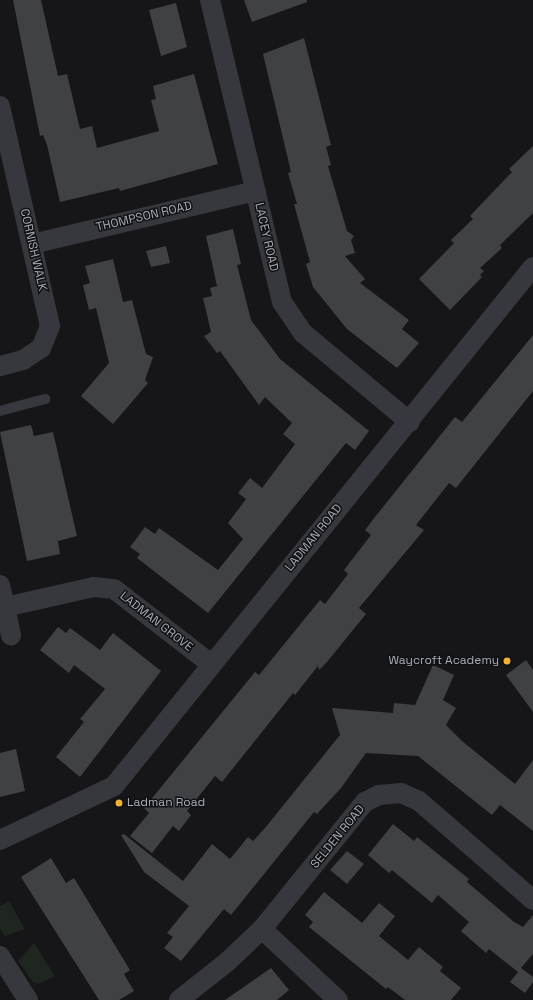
<!DOCTYPE html>
<style>
body{margin:0}
#map{position:relative;width:533px;height:1000px;overflow:hidden;background:#161618;font-family:"Space Grotesk",sans-serif}
div>[style]{position:absolute}
[style*='--x']{left:calc(var(--x)*1px);top:calc(var(--y)*1px);width:calc(var(--w)*1px);rotate:calc(var(--a)*1deg)}
.green>*{inset:0;background:#1e261f}
.building>*{inset:0;background:#404145}
.lane>*{height:10px;margin:-5px;padding:0 5px;transform-origin:5px;border-radius:5px;background:#37383d}
.street>*{height:20px;margin:-10px;padding:0 10px;transform-origin:10px;border-radius:10px;background:#37383d}
.dots>*{width:11px;height:11px;translate:-50% -50%;box-sizing:border-box;border:2px solid #111113;border-radius:50%}
span{translate:-50% -50%;white-space:nowrap;text-align:center;line-height:1.15;-webkit-text-stroke:3px #111113;paint-order:stroke}
.street-label{font-size:12px;color:#a8adb8}
.poi-label{font-size:12px;color:#a8adb8}
.right{translate:-100% -50%;text-align:right}
.left{translate:0 -50%;text-align:left}
</style>
<div id="map">
<div class="green">
<i style="clip-path:polygon(9px 901px,25px 929px,5px 936px,0 929px,0 906px)"></i>
<i style="clip-path:polygon(34px 943px,55px 976px,38px 984px,33px 982px,18px 961px)"></i>
</div>
<div class="building">
<i style="clip-path:polygon(13px 0,41px 0,58px 76px,67px 74px,80px 129px,92px 126px,97px 148px,159px 131px,151px 100px,156px 99px,153px 86px,194px 74px,218px 164px,120px 191px,119px 188px,60px 202px,47px 145px,43px 135px,40px 136px)"></i>
<i style="clip-path:polygon(244px 0,307px 0,307px 2px,252px 22px)"></i>
<i style="clip-path:polygon(176px 3px,187px 47px,161px 56px,149px 10px)"></i>
<i style="clip-path:polygon(304px 38px,331px 145px,326px 147px,331px 165px,328px 166px,347px 231px,354px 236px,351px 240px,355px 253px,345px 256px,365px 279px,360px 283px,409px 320px,402px 329px,419px 343px,397px 368px,347px 329px,313px 287px,306px 264px,310px 262px,294px 204px,297px 204px,288px 173px,291px 172px,263px 54px)"></i>
<i style="clip-path:polygon(533px 146px,533px 213px,500px 245px,502px 248px,480px 268px,484px 271px,480px 275px,482px 277px,450px 310px,419px 279px,454px 243px,451px 240px,473px 219px,470px 216px,512px 172px,509px 169px)"></i>
<i style="clip-path:polygon(233px 229px,241px 264px,237px 265px,251px 320px,280px 359px,369px 431px,355px 450px,346px 443px,208px 613px,137px 558px,140px 554px,130px 547px,145px 527px,155px 534px,159px 528px,218px 570px,243px 539px,228px 523px,246px 499px,238px 493px,250px 478px,262px 488px,295px 444px,283px 434px,292px 423px,265px 397px,259px 405px,220px 351px,217px 353px,204px 336px,211px 332px,203px 298px,212px 296px,210px 288px,217px 286px,206px 236px)"></i>
<i style="clip-path:polygon(166px 246px,170px 263px,151px 267px,146px 251px)"></i>
<i style="clip-path:polygon(113px 259px,123px 302px,132px 300px,146px 354px,153px 357px,145px 380px,148px 383px,113px 424px,81px 396px,109px 363px,96px 308px,89px 310px,83px 285px,90px 283px,85px 266px)"></i>
<i style="clip-path:polygon(533px 335px,533px 391px,456px 488px,449px 483px,416px 525px,424px 530px,359px 608px,366px 614px,327px 662px,319px 670px,318px 666px,295px 695px,293px 693px,222px 782px,215px 776px,187px 811px,191px 815px,179px 831px,173px 826px,152px 853px,130px 836px,149px 813px,144px 808px,255px 672px,259px 675px,320px 600px,325px 604px,348px 574px,344px 570px,371px 535px,365px 530px,375px 517px,455px 417px,462px 422px)"></i>
<i style="clip-path:polygon(31px 425px,34px 436px,53px 432px,77px 536px,58px 541px,60px 554px,27px 561px,0 432px)"></i>
<i style="clip-path:polygon(58px 627px,66px 633px,70px 628px,100px 650px,113px 633px,161px 671px,80px 777px,56px 757px,84px 722px,80px 719px,105px 689px,74px 665px,69px 673px,40px 650px)"></i>
<i style="clip-path:polygon(526px 660px,533px 670px,533px 712px,506px 675px)"></i>
<i style="clip-path:polygon(433px 665px,454px 675px,443px 700px,456px 708px,446px 725px,462px 741px,515px 784px,533px 760px,533px 831px,500px 805px,492px 815px,418px 756px,366px 753px,341px 788px,317px 814px,314px 812px,231px 915px,224px 909px,181px 961px,164px 948px,173px 937px,167px 933px,189px 906px,144px 872px,121px 835px,124px 834px,183px 881px,212px 844px,230px 859px,248px 837px,253px 841px,265px 828px,340px 735px,332px 708px,393px 713px,394px 703px,415px 705px)"></i>
<i style="clip-path:polygon(16px 749px,25px 791px,0 797px,0 753px)"></i>
<i style="clip-path:polygon(393px 824px,414px 841px,417px 837px,469px 879px,467px 882px,514px 922px,523px 927px,533px 915px,533px 954px,521px 968px,533px 977px,533px 982px,525px 993px,510px 982px,518px 972px,489px 949px,486px 953px,461px 931px,469px 922px,438px 895px,432px 903px,392px 870px,389px 873px,368px 855px)"></i>
<i style="clip-path:polygon(347px 851px,364px 864px,347px 884px,330px 870px)"></i>
<i style="clip-path:polygon(51px 858px,66px 883px,74px 878px,130px 970px,124px 974px,134px 991px,119px 1000px,99px 1000px,21px 877px)"></i>
<i style="clip-path:polygon(324px 892px,362px 923px,379px 903px,395px 916px,379px 936px,408px 960px,419px 947px,443px 967px,440px 971px,461px 988px,451px 1000px,405px 1000px,388px 987px,386px 989px,309px 927px,313px 922px,305px 915px)"></i>
<i style="clip-path:polygon(271px 968px,289px 990px,277px 1000px,225px 1000px)"></i>
</div>
<div class="lane">
<i style="--x:0;--y:411;--w:47;--a:-14.9"></i>
</div>
<div class="street">
<i style="--x:210;--y:0;--w:310;--a:76.6"></i>
<i style="--x:282;--y:302;--w:37;--a:56"></i>
<i style="--x:303;--y:333;--w:139;--a:39.8"></i>
<i style="--x:0;--y:106;--w:226;--a:77.2"></i>
<i style="--x:50;--y:326;--w:24;--a:112"></i>
<i style="--x:41;--y:348;--w:22;--a:146"></i>
<i style="--x:23;--y:360;--w:24;--a:165"></i>
<i style="--x:32;--y:244;--w:230;--a:-13.3"></i>
<i style="--x:0;--y:585;--w:23;--a:77"></i>
<i style="--x:5;--y:607;--w:91;--a:-12.7"></i>
<i style="--x:94;--y:587;--w:20;--a:6"></i>
<i style="--x:114;--y:589;--w:123;--a:37.7"></i>
<i style="--x:5;--y:607;--w:29;--a:78"></i>
<i style="--x:0;--y:840;--w:126;--a:-25.3"></i>
<i style="--x:114;--y:786;--w:667;--a:-51.09"></i>
<i style="--x:262;--y:929;--w:104;--a:43.1"></i>
<i style="--x:0;--y:956;--w:52;--a:57.5"></i>
<i style="--x:179;--y:1000;--w:61;--a:-38.4"></i>
<i style="--x:227;--y:962;--w:48;--a:-43.3"></i>
<i style="--x:262;--y:929;--w:164;--a:-51"></i>
<i style="--x:365;--y:802;--w:16;--a:-27"></i>
<i style="--x:379;--y:795;--w:22;--a:-5"></i>
<i style="--x:401;--y:793;--w:20;--a:24"></i>
<i style="--x:419;--y:801;--w:151;--a:41"></i>
</div>
<div class="dots">
<i style="left:507px;top:661px;background:#f2b134"></i>
<i style="left:119px;top:803px;background:#f2b134"></i>
</div>
<div class="street-label">
<span style="left:144px;top:217px;rotate:-13deg">THOMPSON ROAD</span>
<span style="left:266px;top:237px;rotate:77deg">LACEY ROAD</span>
<span style="left:33px;top:250px;rotate:77deg">CORNISH WALK</span>
<span style="left:314px;top:538px;rotate:-51deg">LADMAN ROAD</span>
<span style="left:156px;top:622px;rotate:38deg">LADMAN GROVE</span>
<span style="left:338px;top:837px;rotate:-51deg">SELDEN ROAD</span>
</div>
<div class="poi-label">
<span class="right" style="left:499px;top:661px">Waycroft Academy</span>
<span class="left" style="left:127px;top:803px">Ladman Road</span>
</div>
</div>
